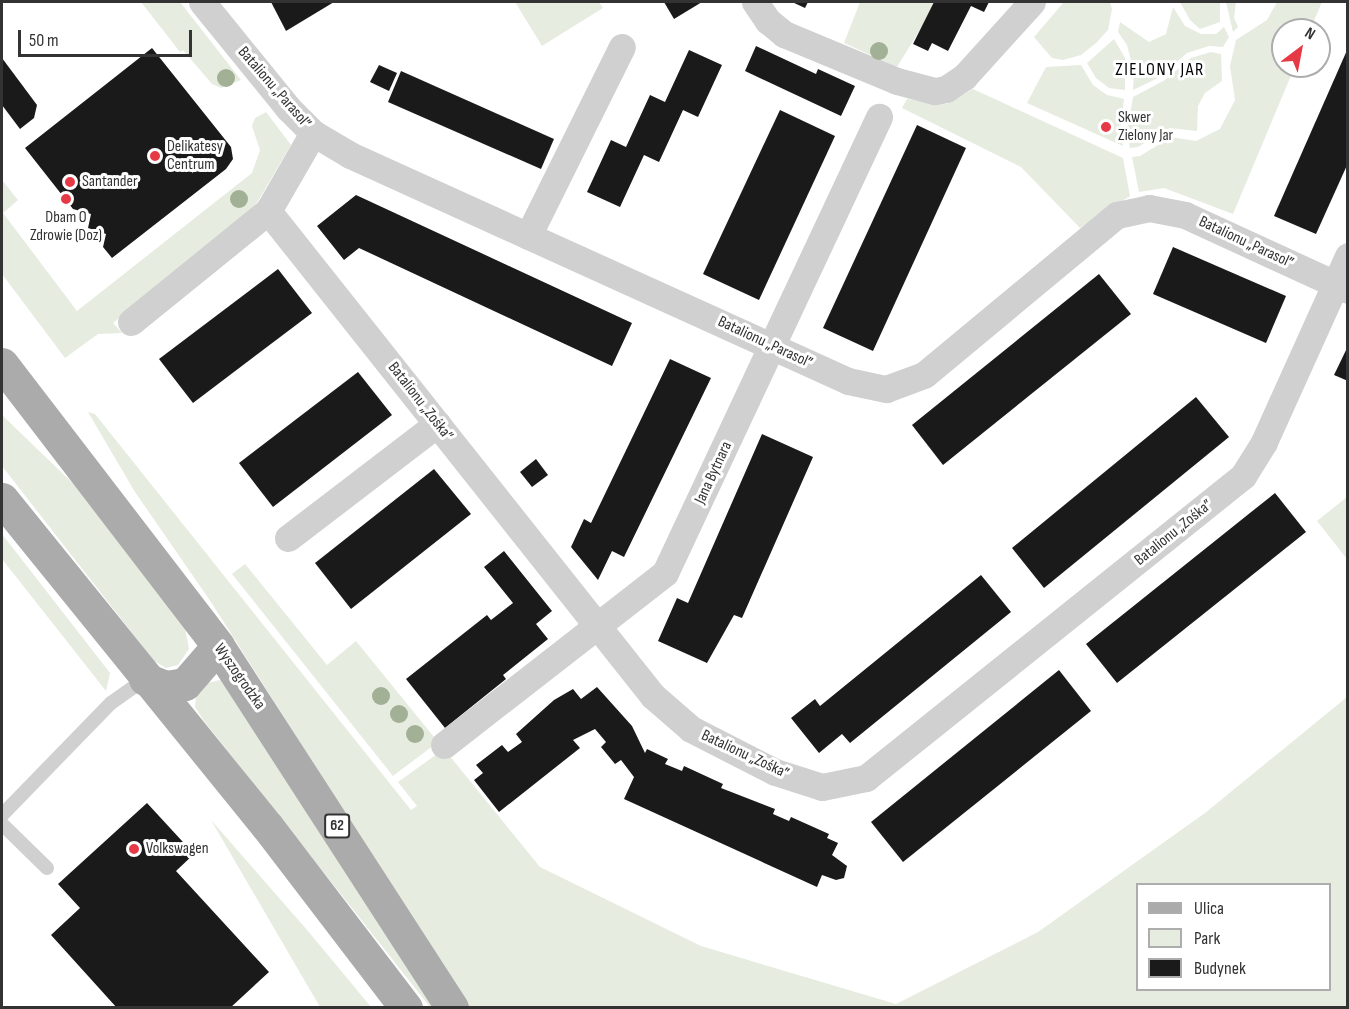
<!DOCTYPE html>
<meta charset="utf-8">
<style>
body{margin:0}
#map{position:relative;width:1349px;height:1009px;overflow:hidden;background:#fff;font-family:"Sofia Sans Condensed",sans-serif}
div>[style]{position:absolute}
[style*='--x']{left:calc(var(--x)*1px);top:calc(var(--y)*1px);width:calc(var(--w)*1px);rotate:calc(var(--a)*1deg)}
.green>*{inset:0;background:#e6ecdf}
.building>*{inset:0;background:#1a1a1a}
.lane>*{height:14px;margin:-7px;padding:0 7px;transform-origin:7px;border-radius:7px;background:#d0d0d0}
.street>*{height:27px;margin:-13.5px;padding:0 13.5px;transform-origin:13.5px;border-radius:13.5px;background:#d0d0d0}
.primary>*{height:33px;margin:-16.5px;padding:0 16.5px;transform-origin:16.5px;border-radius:16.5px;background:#ababab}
.trees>*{width:18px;height:18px;margin:-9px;border-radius:50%;background:#a2b095}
.dots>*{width:16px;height:16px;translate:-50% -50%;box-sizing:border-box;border:3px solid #fff;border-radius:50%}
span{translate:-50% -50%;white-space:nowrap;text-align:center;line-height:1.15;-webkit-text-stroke:6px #fff;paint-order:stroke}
.shield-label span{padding:2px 4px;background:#fff;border:2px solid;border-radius:4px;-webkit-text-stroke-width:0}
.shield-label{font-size:15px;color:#333;font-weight:700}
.street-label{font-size:16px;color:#333}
.poi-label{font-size:16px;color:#333}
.left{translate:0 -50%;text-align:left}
.neighbourhood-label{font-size:18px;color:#000;letter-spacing:1.5px}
.frame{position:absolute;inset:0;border:3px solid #333;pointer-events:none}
.legend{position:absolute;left:1136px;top:883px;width:195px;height:108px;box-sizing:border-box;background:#fff;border:2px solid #adadad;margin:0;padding:8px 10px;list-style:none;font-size:18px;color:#333}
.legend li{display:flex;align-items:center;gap:12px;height:30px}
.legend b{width:30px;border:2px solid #adadad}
.north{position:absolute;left:1271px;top:18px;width:60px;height:60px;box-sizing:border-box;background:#fff;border:2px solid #adadad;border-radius:50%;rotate:32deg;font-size:16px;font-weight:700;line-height:24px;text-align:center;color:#333}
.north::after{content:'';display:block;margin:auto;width:21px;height:27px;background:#e63946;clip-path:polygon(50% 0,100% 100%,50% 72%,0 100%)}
.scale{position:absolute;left:18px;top:30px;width:174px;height:27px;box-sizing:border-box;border:3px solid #333;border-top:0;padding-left:8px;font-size:18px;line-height:21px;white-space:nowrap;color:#333;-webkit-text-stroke:4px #fff;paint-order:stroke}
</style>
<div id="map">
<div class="green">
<i style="clip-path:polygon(141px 2px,180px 2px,241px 80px,221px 88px,212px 84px,183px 50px,180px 52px)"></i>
<i style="clip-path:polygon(515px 2px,599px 2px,603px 8px,542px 46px)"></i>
<i style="clip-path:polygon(860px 2px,937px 2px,897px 67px,844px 43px)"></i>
<i style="clip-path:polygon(1064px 2px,1110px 2px,1112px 9px,1108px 30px,1096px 43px,1081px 55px,1063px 60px,1052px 58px,1034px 37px)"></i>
<i style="clip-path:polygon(1180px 2px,1220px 2px,1220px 22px,1200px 29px,1190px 20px)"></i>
<i style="clip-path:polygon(1226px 2px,1236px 2px,1234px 18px,1238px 27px,1233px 32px)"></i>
<i style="clip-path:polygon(1277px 2px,1322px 2px,1310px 30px,1283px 30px,1283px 66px,1295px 66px,1233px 214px,1164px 188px,1139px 192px,1132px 157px,1140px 156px,1171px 137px,1196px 141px,1220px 129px,1235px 100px,1230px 66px,1236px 40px,1267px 20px)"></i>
<i style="clip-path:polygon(1173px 7px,1185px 26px,1201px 34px,1216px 34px,1224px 27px,1229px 37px,1223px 47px,1209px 46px,1187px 53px,1160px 77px,1133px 90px,1134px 72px,1127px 45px,1118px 32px,1120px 22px,1149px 42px,1166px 34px)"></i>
<i style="clip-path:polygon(1114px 39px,1125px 58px,1125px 90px,1109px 88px,1096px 78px,1087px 63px)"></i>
<i style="clip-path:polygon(1211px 52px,1221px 54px,1222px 81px,1205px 93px,1198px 106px,1197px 131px,1170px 128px,1138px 147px,1130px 148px,1127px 133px,1133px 97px,1165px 80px,1191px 58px)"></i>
<i style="clip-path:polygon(1081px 65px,1093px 85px,1107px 95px,1124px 99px,1120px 133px,1123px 146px,1027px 103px,1046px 67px)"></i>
<i style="clip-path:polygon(973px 89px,1123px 158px,1130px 196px,1080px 228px,1021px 167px,902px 108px,907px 99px,947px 104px)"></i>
<i style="clip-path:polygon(266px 112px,291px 145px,255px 206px,113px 323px,122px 333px,98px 334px,65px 358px,2px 274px,2px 180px,18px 200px,3px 213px,77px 311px,252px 173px,260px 150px,252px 126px,255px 118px)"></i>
<i style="clip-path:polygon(evenodd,88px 412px,95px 414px,411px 810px,417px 806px,398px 782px,444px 749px,540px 867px,701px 946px,896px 1004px,1038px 932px,1205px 813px,1347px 697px,1347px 1007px,468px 1007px,211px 602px,135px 492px,88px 412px,1138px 884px,1330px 884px,1330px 990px,1138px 990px,1138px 884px)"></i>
<i style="clip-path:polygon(2px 415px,87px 497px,185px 628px,189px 649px,178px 665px,166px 668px,154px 661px,2px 466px)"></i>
<i style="clip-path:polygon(1347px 497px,1347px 559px,1317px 521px)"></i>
<i style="clip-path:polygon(2px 534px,110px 673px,106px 691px,2px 559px)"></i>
<i style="clip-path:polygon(245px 564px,327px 665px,356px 641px,438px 742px,393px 776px,232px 574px)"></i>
<i style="clip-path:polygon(220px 680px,225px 683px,435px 1007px,430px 1007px,204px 721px,195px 707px,196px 696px,207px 683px)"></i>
<i style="clip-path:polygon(211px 820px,308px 931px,371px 1007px,320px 1007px)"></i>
</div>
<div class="building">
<i style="clip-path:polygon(271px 2px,334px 2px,286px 31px)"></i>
<i style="clip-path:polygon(664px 2px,702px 2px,674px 19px)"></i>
<i style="clip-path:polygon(792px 2px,808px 2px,805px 8px)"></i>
<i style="clip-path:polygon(934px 2px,989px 2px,984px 12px,971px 6px,948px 51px,932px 43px,928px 51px,913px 44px)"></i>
<i style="clip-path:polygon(756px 46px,816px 74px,818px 69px,855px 86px,841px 116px,745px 71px)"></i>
<i style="clip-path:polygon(152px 48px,231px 147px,233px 159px,226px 169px,112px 258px,103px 247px,106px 234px,88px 228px,91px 214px,73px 209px,25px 148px)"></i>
<i style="clip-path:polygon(1348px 48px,1348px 163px,1316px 234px,1274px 216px)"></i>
<i style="clip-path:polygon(689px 50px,722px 65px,698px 117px,683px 110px,659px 162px,644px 155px,620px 207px,587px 192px,611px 140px,626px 147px,650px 95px,665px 102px)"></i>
<i style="clip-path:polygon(2px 58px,37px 105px,34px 118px,20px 129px,2px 105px)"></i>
<i style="clip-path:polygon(379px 65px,397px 73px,389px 91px,370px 82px)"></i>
<i style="clip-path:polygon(401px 71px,554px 139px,541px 169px,388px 102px)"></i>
<i style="clip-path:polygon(780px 110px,835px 136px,759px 300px,703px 274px)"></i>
<i style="clip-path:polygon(917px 125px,966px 148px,873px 351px,823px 328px)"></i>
<i style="clip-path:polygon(356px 195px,632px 323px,612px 366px,359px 248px,344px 260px,317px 226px)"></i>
<i style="clip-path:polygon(1173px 247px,1286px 296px,1266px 343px,1153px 294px)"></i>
<i style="clip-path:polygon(278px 269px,312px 313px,193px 403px,159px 359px)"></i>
<i style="clip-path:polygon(1099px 274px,1131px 314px,943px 465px,912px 425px)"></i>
<i style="clip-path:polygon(1348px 346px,1348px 381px,1334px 375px)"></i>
<i style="clip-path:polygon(670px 359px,711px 378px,624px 557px,612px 551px,598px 580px,571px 547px,584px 519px,591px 523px)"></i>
<i style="clip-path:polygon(358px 372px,392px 415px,273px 507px,239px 463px)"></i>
<i style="clip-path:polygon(1196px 397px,1229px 437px,1044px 588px,1012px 548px)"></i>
<i style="clip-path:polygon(762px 434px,813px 457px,742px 618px,734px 615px,707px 663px,658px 641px,677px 598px,688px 603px)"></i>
<i style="clip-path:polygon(536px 459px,548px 475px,532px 487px,520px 472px)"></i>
<i style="clip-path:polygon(434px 469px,471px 514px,351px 609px,315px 563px)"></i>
<i style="clip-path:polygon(1275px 493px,1306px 532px,1117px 683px,1086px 644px)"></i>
<i style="clip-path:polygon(504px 551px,552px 611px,536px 624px,548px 639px,503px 675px,506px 679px,445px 728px,406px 679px,487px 615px,491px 620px,513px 603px,484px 567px)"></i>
<i style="clip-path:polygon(981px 575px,1011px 612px,850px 743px,842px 734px,819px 753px,791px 718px,815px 699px,820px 706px)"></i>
<i style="clip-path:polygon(1059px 670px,1091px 711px,903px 862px,871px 822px)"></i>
<i style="clip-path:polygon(597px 687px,632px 726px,645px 753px,647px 749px,668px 759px,665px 764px,682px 771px,684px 766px,723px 784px,721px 788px,775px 809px,773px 814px,789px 821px,791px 817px,829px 834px,827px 838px,838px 843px,832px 855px,847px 866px,844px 878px,836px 880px,822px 875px,817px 887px,624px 799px,634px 777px,621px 760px,615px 764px,601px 747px,606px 742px,595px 729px,573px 740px,580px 748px,499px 812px,474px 780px,483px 773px,476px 765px,502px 745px,508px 752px,522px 742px,516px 734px,554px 700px,573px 689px,581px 699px)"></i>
<i style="clip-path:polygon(147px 803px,194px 854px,176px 871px,269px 972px,230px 1008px,117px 1008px,51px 935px,80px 908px,58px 884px)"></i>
</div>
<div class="lane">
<i style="--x:2;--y:815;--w:156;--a:-45.8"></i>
<i style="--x:111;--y:703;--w:42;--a:-35.2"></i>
<i style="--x:2;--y:824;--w:63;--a:44.4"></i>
</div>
<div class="street">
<i style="--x:202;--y:2;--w:136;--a:50.9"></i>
<i style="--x:288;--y:108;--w:35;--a:45"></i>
<i style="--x:313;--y:133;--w:43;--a:30.7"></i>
<i style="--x:350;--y:155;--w:547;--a:24.41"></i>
<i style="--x:848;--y:381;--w:39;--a:12"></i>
<i style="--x:886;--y:389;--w:40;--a:-20.2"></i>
<i style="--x:924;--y:375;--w:251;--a:-39.7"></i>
<i style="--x:1117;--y:215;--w:33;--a:-12"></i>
<i style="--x:1149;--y:208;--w:37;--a:11"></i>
<i style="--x:1185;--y:215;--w:179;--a:24.7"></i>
<i style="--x:755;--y:2;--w:23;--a:56"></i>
<i style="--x:768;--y:21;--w:21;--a:39"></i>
<i style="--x:784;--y:34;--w:122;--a:22.6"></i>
<i style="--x:897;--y:81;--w:39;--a:15"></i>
<i style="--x:935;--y:91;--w:11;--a:-10"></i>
<i style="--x:946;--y:89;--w:22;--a:-34"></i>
<i style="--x:964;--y:77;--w:101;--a:-47.8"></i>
<i style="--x:313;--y:133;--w:90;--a:120"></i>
<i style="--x:268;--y:211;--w:619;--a:51.56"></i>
<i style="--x:653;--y:696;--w:50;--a:41"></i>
<i style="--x:691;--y:729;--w:94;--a:27.1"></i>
<i style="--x:775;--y:772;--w:49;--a:17.7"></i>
<i style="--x:822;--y:787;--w:45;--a:-11.6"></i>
<i style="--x:866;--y:778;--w:483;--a:-38.7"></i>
<i style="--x:1243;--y:476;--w:40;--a:-58"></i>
<i style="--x:1264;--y:442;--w:204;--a:-65.7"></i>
<i style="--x:528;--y:236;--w:211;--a:-63.6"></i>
<i style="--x:131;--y:322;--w:176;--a:-39"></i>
<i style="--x:288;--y:538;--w:188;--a:-37.4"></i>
<i style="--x:444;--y:745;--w:280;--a:-37.9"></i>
<i style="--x:665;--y:573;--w:504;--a:-64.86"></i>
</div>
<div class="primary">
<i style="--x:2;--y:364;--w:355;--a:52.5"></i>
<i style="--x:218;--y:646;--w:431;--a:57.1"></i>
<i style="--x:2;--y:499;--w:421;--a:51"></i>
<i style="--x:267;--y:826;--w:229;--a:52.6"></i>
<i style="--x:145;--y:679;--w:22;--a:21"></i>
<i style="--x:166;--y:687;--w:19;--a:-9"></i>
<i style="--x:185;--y:684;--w:50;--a:-49"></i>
</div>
<div class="trees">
<i style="left:879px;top:51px"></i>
<i style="left:226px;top:78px"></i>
<i style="left:239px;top:199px"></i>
<i style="left:381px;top:696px"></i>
<i style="left:399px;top:714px"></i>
<i style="left:415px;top:734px"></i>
</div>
<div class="dots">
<i style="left:1106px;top:127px;background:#e63946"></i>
<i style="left:155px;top:156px;background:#e63946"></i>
<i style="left:70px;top:182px;background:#e63946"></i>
<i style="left:66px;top:199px;background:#e63946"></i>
<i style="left:134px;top:849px;background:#e63946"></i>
</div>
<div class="shield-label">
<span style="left:337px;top:826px">62</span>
</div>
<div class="street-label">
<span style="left:274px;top:88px;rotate:49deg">Batalionu „Parasol”</span>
<span style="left:1246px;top:243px;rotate:25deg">Batalionu „Parasol”</span>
<span style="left:765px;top:343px;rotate:25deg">Batalionu „Parasol”</span>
<span style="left:420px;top:402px;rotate:52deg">Batalionu „Zośka”</span>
<span style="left:714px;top:473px;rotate:-65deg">Jana Bytnara</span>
<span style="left:1174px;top:533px;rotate:-39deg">Batalionu „Zośka”</span>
<span style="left:239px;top:677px;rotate:55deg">Wyszogrodzka</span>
<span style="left:745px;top:755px;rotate:25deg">Batalionu „Zośka”</span>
</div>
<div class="poi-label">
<span class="left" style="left:1118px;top:127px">Skwer<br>Zielony Jar</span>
<span class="left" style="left:167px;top:156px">Delikatesy<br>Centrum</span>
<span class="left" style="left:82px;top:182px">Santander</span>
<span style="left:66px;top:227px">Dbam O<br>Zdrowie (Doz)</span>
<span class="left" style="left:146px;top:849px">Volkswagen</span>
</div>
<div class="neighbourhood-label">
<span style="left:1160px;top:70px">ZIELONY JAR</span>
</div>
<div class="frame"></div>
<ul class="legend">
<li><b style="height:8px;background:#ababab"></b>Ulica</li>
<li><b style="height:16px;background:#e6ecdf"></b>Park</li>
<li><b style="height:16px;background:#1a1a1a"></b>Budynek</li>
</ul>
<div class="north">N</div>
<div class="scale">50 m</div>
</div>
